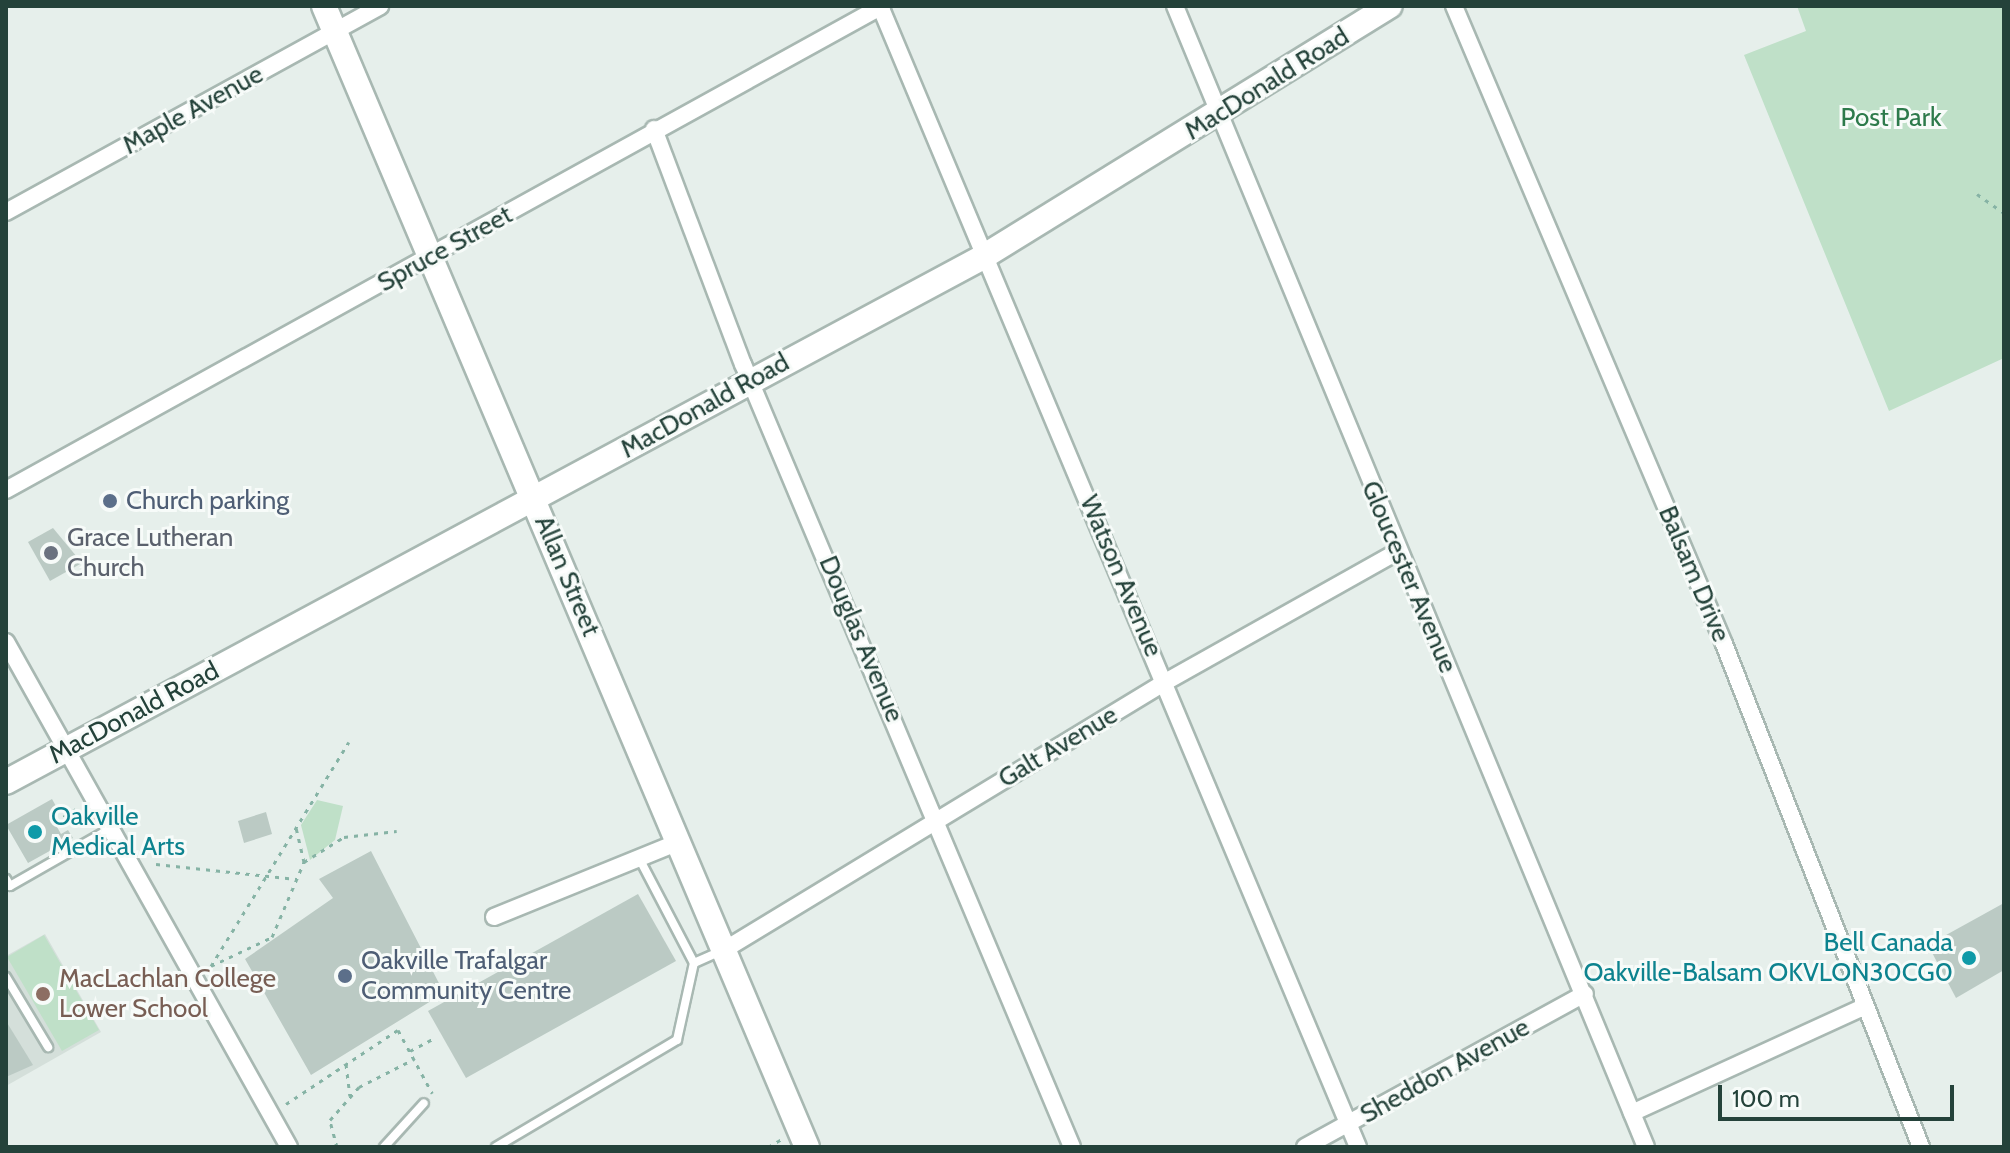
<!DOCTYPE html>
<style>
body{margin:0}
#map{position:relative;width:2010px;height:1153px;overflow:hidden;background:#e6efeb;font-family:Cabin,sans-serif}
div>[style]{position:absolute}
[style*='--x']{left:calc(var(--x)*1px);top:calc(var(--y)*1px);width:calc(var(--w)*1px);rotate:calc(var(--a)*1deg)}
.built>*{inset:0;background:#d4dfda}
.green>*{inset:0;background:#bfe0c8}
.building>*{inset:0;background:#bbcac4}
.path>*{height:3px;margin-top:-1.5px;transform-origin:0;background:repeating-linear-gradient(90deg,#86b3a5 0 4px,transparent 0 10px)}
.roads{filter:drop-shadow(2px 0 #a8b8b2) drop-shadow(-2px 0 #a8b8b2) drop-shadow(0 2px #a8b8b2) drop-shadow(0 -2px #a8b8b2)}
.lane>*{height:8px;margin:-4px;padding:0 4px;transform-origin:4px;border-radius:4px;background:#fff}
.street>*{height:16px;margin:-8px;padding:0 8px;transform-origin:8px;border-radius:8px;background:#fff}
.secondary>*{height:24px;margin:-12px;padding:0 12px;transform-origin:12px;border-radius:12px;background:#fff}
.dots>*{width:22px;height:22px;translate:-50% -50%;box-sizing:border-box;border:4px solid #f7fbf9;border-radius:50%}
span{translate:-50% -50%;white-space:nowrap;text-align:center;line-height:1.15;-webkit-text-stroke:6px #f7fbf9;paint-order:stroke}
.street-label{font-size:26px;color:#24423a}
.park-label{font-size:26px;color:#2d7a4b}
.service-label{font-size:26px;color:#4e5e75}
.left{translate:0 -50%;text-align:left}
.worship-label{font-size:26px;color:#5b616d}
.culture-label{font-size:26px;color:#0d838f}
.right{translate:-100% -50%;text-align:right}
.education-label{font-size:26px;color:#785e54}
.frame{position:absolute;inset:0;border:8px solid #24423a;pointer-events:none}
.scale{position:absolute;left:1718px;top:1085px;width:236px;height:36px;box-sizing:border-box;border:4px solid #24423a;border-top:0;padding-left:10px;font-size:24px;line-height:28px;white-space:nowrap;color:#24423a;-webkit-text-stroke:6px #f7fbf9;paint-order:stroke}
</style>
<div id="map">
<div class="built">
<i style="clip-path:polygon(45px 934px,101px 1032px,6px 1086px,6px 956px)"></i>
</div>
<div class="green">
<i style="clip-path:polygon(1797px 6px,2004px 6px,2004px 358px,1889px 411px,1744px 55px,1806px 31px)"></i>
<i style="clip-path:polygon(317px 800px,343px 806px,335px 840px,310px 860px,301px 825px)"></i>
<i style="clip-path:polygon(44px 935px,99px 1030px,62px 1051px,7px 957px)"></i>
</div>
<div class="building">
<i style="clip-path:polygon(53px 528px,82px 563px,50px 581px,28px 542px)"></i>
<i style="clip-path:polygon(52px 799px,57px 808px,49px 813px,61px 834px,68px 830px,73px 838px,28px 863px,6px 825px)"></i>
<i style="clip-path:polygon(266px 812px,272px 834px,244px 843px,238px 821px)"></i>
<i style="clip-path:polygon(371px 851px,444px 993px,311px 1075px,245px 959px,333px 898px,319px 879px)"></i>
<i style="clip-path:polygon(638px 894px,676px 961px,466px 1078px,428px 1011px)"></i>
<i style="clip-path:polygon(2004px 903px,2004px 970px,1956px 998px,1928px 945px)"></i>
<i style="clip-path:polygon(6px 1021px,33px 1065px,6px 1077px)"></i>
</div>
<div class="path">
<i style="--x:1977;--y:194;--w:33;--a:35"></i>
<i style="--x:55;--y:822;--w:28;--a:-32"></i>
<i style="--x:304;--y:862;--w:47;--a:-32"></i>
<i style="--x:344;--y:837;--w:53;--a:-6.5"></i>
<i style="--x:156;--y:864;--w:141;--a:6.1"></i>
<i style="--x:211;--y:966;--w:263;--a:-58.4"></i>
<i style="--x:211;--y:966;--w:68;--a:-25.4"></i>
<i style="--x:272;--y:937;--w:82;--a:-66.9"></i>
<i style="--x:304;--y:862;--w:35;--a:-103"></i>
<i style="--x:410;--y:1051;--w:27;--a:-28"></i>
<i style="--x:346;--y:1064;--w:32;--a:83"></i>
<i style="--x:286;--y:1104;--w:134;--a:-33.5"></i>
<i style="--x:398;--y:1030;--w:72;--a:61.6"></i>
<i style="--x:337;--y:1147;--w:28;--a:-105"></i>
<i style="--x:330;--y:1120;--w:44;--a:-48.7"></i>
<i style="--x:359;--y:1087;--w:62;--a:-27"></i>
<i style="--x:768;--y:1147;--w:16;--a:-30"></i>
</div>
<div class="roads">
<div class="lane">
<i style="--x:639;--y:858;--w:119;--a:62.4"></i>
<i style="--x:6;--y:879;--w:8;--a:60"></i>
<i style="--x:10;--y:886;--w:115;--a:-29.7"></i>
<i style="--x:6;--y:977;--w:82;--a:59"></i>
<i style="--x:384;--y:1147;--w:59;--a:-47.7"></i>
<i style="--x:496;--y:1147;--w:210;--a:-30.6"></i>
<i style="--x:677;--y:1040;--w:79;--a:-77.6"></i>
<i style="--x:694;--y:963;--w:30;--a:-24"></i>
</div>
<div class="street">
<i style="--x:880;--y:6;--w:1237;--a:67.27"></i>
<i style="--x:1175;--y:6;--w:1234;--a:67.57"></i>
<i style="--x:1454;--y:6;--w:693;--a:67.06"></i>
<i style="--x:1724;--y:644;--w:540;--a:68.61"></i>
<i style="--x:654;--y:129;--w:251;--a:69.3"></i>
<i style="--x:743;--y:364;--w:849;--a:67.21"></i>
<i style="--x:6;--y:212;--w:427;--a:-28.8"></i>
<i style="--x:6;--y:490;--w:1001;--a:-28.92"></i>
<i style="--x:6;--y:642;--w:579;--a:60.73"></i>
<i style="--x:494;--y:917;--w:200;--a:-22.1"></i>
<i style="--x:724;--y:950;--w:518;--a:-31.27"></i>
<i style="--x:1167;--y:681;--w:264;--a:-29.3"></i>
<i style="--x:1632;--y:1113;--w:255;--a:-24.6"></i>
<i style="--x:1305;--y:1147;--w:319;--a:-28.7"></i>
</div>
<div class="secondary">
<i style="--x:324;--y:6;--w:1239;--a:67.06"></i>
<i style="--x:6;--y:782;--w:1109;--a:-28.25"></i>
<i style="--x:983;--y:257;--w:478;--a:-31.7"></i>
</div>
</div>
<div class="dots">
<i style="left:110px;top:501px;background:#5c6f8a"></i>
<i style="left:51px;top:553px;background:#6b7280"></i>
<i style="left:35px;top:832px;background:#0f9aa8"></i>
<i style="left:1969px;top:958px;background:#0f9aa8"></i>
<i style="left:345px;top:976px;background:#5c6f8a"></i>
<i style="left:43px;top:994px;background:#8d6e63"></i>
</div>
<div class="street-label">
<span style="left:1267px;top:84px;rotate:-32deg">MacDonald Road</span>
<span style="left:193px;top:110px;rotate:-29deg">Maple Avenue</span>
<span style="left:445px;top:249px;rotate:-29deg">Spruce Street</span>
<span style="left:705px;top:406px;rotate:-29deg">MacDonald Road</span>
<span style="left:1694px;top:574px;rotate:67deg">Balsam Drive</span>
<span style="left:567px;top:576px;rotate:67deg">Allan Street</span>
<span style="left:1121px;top:576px;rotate:67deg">Watson Avenue</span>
<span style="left:1409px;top:577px;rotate:67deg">Gloucester Avenue</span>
<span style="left:861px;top:639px;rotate:67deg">Douglas Avenue</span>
<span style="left:134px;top:713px;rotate:-28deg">MacDonald Road</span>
<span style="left:1058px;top:747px;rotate:-31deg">Galt Avenue</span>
<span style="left:1445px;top:1071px;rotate:-29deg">Sheddon Avenue</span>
</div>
<div class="park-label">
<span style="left:1891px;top:118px">Post Park</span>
</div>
<div class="service-label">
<span class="left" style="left:126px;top:501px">Church parking</span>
<span class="left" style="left:361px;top:976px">Oakville Trafalgar<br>Community Centre</span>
</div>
<div class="worship-label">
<span class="left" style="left:67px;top:553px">Grace Lutheran<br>Church</span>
</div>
<div class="culture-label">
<span class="left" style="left:51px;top:832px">Oakville<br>Medical Arts</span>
<span class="right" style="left:1953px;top:958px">Bell Canada<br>Oakville-Balsam OKVLON30CG0</span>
</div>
<div class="education-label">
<span class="left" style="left:59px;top:994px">MacLachlan College<br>Lower School</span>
</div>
<div class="frame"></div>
<div class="scale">100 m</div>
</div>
